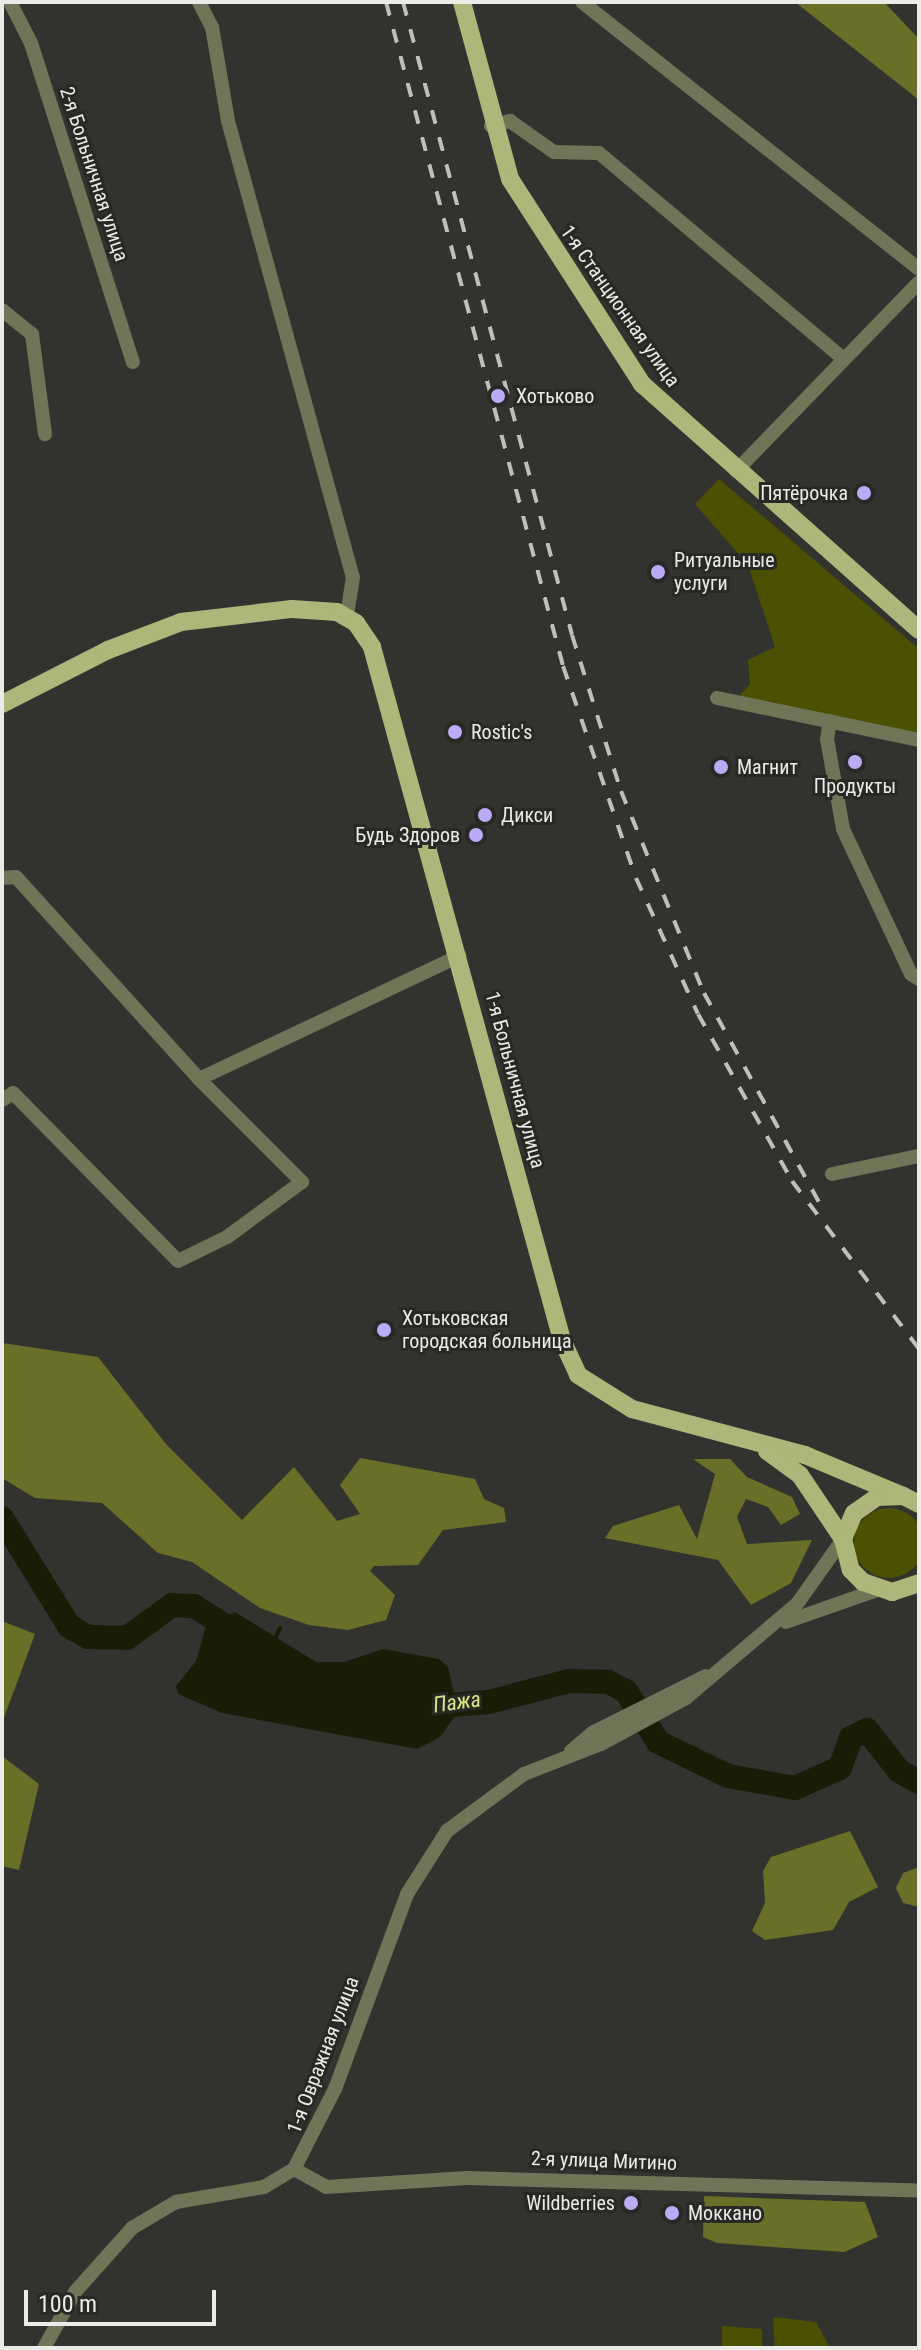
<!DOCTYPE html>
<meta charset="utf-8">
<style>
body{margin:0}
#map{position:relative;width:921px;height:2350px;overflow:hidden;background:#32332e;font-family:"Roboto Condensed",sans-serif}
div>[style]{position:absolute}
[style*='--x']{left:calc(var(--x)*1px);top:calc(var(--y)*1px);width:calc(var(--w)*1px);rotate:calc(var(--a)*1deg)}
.green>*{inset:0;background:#4c5102}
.round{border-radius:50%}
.forest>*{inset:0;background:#696f27}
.water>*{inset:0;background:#1a1c06}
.stream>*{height:4px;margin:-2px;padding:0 2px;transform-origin:2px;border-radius:2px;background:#1a1c06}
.river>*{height:24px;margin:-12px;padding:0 12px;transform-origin:12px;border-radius:12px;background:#1a1c06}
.minor>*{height:14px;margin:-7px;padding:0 7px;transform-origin:7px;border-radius:7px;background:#717558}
.major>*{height:18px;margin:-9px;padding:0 9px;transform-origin:9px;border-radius:9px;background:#afb67a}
.rail>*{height:4px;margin-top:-2px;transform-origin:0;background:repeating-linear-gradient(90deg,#bfc0bc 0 14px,transparent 0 28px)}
.dots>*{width:22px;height:22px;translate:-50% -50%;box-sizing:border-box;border:4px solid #282924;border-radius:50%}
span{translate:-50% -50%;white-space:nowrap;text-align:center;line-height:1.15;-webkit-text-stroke:6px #282924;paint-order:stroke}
.street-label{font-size:20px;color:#ebece8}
.poi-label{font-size:20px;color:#ebece8}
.left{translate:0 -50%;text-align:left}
.right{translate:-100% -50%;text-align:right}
.water-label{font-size:22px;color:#dce783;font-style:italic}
.frame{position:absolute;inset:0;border:4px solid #ebece8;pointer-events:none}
.scale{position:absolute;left:24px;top:2290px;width:192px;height:36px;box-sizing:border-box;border:4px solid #ebece8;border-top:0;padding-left:10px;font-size:24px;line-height:28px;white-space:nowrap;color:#ebece8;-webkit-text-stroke:6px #282924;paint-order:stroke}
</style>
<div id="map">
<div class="green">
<i style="clip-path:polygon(719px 479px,919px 649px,919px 733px,739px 696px,750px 684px,748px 660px,775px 647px,748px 565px,695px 504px)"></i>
<i class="round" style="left:854px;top:1508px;width:70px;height:70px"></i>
<i style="clip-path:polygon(773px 2317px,816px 2322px,830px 2348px,775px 2348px)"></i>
<i style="clip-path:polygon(722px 2326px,762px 2329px,762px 2348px,722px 2348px)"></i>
</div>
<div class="forest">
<i style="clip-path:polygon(795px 2px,884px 2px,919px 39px,919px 100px)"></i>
<i style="clip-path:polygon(2px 1343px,98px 1357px,166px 1444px,242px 1520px,294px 1467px,337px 1521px,360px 1514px,340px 1485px,360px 1458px,475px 1479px,484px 1499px,504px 1508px,506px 1522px,443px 1530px,418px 1565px,374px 1566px,370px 1571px,395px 1595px,386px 1620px,348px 1630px,309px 1625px,260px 1608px,192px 1562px,158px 1553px,102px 1503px,35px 1498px,2px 1478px)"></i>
<i style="clip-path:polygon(693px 1459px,730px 1459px,747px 1477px,792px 1497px,800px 1514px,781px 1525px,768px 1507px,746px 1499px,737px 1517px,747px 1544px,812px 1540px,791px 1583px,751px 1605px,718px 1560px,605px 1538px,613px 1526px,679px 1505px,697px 1539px,715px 1474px)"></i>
<i style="clip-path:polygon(2px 1621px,35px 1634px,2px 1723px)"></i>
<i style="clip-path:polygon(2px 1756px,39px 1784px,19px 1870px,2px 1866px)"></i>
<i style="clip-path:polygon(850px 1831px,878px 1887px,849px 1902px,833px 1930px,765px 1940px,752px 1931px,765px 1903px,763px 1871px,771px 1857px)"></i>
<i style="clip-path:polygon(919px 1867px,919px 1907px,903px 1903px,896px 1888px,903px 1873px)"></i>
<i style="clip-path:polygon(704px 2196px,865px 2202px,878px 2237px,844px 2252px,717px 2243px,703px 2237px)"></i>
</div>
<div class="water">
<i style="clip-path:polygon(235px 1612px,316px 1662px,344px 1662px,383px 1649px,439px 1659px,448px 1667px,458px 1712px,440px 1737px,417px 1749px,222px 1713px,178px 1694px,176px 1686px,196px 1661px,206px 1626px)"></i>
</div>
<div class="stream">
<i style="--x:276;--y:1637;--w:10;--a:-66"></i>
</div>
<div class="river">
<i style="--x:2;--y:1518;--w:127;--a:58.2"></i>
<i style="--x:69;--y:1626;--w:22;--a:30"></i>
<i style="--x:88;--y:1637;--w:39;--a:1"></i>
<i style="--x:127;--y:1638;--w:56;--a:-36.3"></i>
<i style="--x:172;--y:1605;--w:22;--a:3"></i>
<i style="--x:194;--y:1606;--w:56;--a:32.6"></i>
<i style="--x:426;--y:1707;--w:63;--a:-4.5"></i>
<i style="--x:489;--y:1702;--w:83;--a:-14.7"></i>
<i style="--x:569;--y:1681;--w:39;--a:1"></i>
<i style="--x:608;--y:1682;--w:20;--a:27"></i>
<i style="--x:626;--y:1691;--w:60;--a:57.9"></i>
<i style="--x:658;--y:1742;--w:78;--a:25.9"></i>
<i style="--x:728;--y:1776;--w:68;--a:10.2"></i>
<i style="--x:795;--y:1788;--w:49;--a:-24"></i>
<i style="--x:840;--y:1768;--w:32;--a:-70"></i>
<i style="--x:851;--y:1738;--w:18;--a:-27"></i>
<i style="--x:867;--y:1730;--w:52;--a:52"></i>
<i style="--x:899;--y:1771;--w:23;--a:29"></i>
</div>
<div class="minor">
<i style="--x:10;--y:2;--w:46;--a:62.9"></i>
<i style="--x:31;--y:43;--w:335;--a:72.3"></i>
<i style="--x:199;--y:2;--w:28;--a:63"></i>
<i style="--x:212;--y:27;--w:95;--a:80.3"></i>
<i style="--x:228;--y:121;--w:473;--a:74.7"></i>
<i style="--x:353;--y:577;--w:38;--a:99"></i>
<i style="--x:582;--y:2;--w:430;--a:38.4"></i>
<i style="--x:491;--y:126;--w:20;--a:-15"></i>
<i style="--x:510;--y:121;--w:54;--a:35.2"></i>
<i style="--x:554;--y:152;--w:45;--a:1.3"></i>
<i style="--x:599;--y:153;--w:320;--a:40.1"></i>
<i style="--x:2;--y:310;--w:38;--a:39"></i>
<i style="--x:32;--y:334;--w:101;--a:82.6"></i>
<i style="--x:736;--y:471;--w:263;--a:-45.9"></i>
<i style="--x:717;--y:698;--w:206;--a:11.7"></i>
<i style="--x:830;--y:721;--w:18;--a:99"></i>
<i style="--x:827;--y:739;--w:91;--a:79.9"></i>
<i style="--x:843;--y:829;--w:160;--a:64.9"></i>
<i style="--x:911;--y:974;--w:9;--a:32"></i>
<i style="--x:2;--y:878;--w:14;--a:-4"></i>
<i style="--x:16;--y:877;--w:273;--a:47.8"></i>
<i style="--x:199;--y:1079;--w:288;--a:-25.3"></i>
<i style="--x:2;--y:1100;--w:13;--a:-32"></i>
<i style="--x:13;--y:1093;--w:235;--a:45.5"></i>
<i style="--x:178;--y:1261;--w:55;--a:-26.1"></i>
<i style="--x:227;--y:1237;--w:93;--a:-36.3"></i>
<i style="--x:302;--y:1182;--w:146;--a:-135"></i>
<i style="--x:832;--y:1174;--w:89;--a:-11.7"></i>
<i style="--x:786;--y:1622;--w:96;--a:-19.4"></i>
<i style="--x:571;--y:1751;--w:30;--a:-40"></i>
<i style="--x:594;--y:1732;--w:125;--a:-26.6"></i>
<i style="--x:294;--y:2169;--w:37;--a:29"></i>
<i style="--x:326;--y:2187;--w:141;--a:-3.7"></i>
<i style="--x:467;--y:2178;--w:452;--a:1.6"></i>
<i style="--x:44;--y:2348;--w:64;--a:-61"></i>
<i style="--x:75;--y:2292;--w:86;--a:-48.3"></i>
<i style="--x:132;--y:2228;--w:51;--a:-30.6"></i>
<i style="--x:176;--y:2202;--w:89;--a:-9.7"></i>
<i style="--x:264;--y:2187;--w:35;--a:-31"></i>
<i style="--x:294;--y:2169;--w:90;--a:-62.9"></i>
<i style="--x:335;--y:2089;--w:208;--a:-69.7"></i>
<i style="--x:407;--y:1894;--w:75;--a:-57.6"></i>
<i style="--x:447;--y:1831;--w:96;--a:-36.5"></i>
<i style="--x:524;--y:1774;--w:83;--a:-21.3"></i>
<i style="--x:601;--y:1744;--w:97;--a:-28.4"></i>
<i style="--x:686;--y:1698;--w:145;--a:-40.3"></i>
<i style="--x:797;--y:1604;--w:80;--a:-54.7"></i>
</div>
<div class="major">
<i style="--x:462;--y:2;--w:183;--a:74.8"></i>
<i style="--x:510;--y:179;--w:244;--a:57.2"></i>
<i style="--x:642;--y:384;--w:370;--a:41.6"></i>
<i style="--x:2;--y:704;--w:119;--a:-27"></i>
<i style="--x:108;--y:650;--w:78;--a:-21"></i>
<i style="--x:181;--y:622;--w:112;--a:-6.7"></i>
<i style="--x:292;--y:609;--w:45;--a:3.8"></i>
<i style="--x:337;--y:612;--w:22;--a:30"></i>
<i style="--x:356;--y:623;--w:29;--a:56"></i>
<i style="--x:372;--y:647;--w:719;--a:74.67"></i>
<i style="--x:562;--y:1340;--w:38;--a:65"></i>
<i style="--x:578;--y:1375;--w:64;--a:32.2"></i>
<i style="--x:632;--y:1409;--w:179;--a:14.9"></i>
<i style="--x:805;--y:1455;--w:106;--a:22.7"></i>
<i style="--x:767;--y:1451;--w:41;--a:36"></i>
<i style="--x:800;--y:1475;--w:77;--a:56.1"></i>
<i style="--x:919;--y:1504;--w:18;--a:-153"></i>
<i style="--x:903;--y:1496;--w:26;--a:178"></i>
<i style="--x:877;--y:1497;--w:28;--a:145"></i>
<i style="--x:854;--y:1513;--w:28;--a:113"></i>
<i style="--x:843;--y:1539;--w:32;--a:76"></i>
<i style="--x:851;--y:1570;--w:17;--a:45"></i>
<i style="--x:863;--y:1582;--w:31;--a:19"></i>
<i style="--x:892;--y:1592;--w:28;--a:-18"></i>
</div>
<div class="rail">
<i style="--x:386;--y:2;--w:687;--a:75.07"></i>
<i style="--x:563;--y:666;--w:224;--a:71"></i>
<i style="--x:636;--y:878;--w:149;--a:65.5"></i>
<i style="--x:698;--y:1014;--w:192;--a:60.6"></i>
<i style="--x:792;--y:1181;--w:211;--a:52.9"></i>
<i style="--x:403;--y:2;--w:655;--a:75.05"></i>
<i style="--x:572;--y:635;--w:164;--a:72.6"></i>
<i style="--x:621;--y:791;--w:218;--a:67.7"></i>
<i style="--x:704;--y:993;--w:239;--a:61.2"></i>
</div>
<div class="dots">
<i style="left:498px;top:396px;background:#bbaaf6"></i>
<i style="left:864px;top:493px;background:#bbaaf6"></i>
<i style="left:658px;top:572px;background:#bbaaf6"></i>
<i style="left:455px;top:732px;background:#bbaaf6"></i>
<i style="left:855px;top:762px;background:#bbaaf6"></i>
<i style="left:721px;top:767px;background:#bbaaf6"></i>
<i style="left:485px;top:815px;background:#bbaaf6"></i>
<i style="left:476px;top:835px;background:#bbaaf6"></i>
<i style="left:384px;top:1330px;background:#bbaaf6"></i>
<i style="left:631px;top:2203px;background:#bbaaf6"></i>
<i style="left:672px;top:2213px;background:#bbaaf6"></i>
</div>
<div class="street-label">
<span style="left:94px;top:174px;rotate:72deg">2-я Больничная улица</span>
<span style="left:620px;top:306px;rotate:55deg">1-я Станционная улица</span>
<span style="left:515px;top:1080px;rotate:75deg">1-я Больничная улица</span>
<span style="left:323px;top:2055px;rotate:-69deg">1-я Овражная улица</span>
<span style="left:604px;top:2161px;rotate:2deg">2-я улица Митино</span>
</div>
<div class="poi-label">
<span class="left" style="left:516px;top:396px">Хотьково</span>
<span class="right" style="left:848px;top:493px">Пятёрочка</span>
<span class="left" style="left:674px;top:572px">Ритуальные<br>услуги</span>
<span class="left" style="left:471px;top:732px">Rostic's</span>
<span class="left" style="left:737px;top:767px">Магнит</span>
<span style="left:855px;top:786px">Продукты</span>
<span class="left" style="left:501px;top:815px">Дикси</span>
<span class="right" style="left:460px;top:835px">Будь Здоров</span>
<span class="left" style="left:402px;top:1330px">Хотьковская<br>городская больница</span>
<span class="right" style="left:615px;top:2203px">Wildberries</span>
<span class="left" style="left:688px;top:2213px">Моккано</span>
</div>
<div class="water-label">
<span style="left:457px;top:1702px;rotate:-8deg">Пажа</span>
</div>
<div class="frame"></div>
<div class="scale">100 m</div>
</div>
